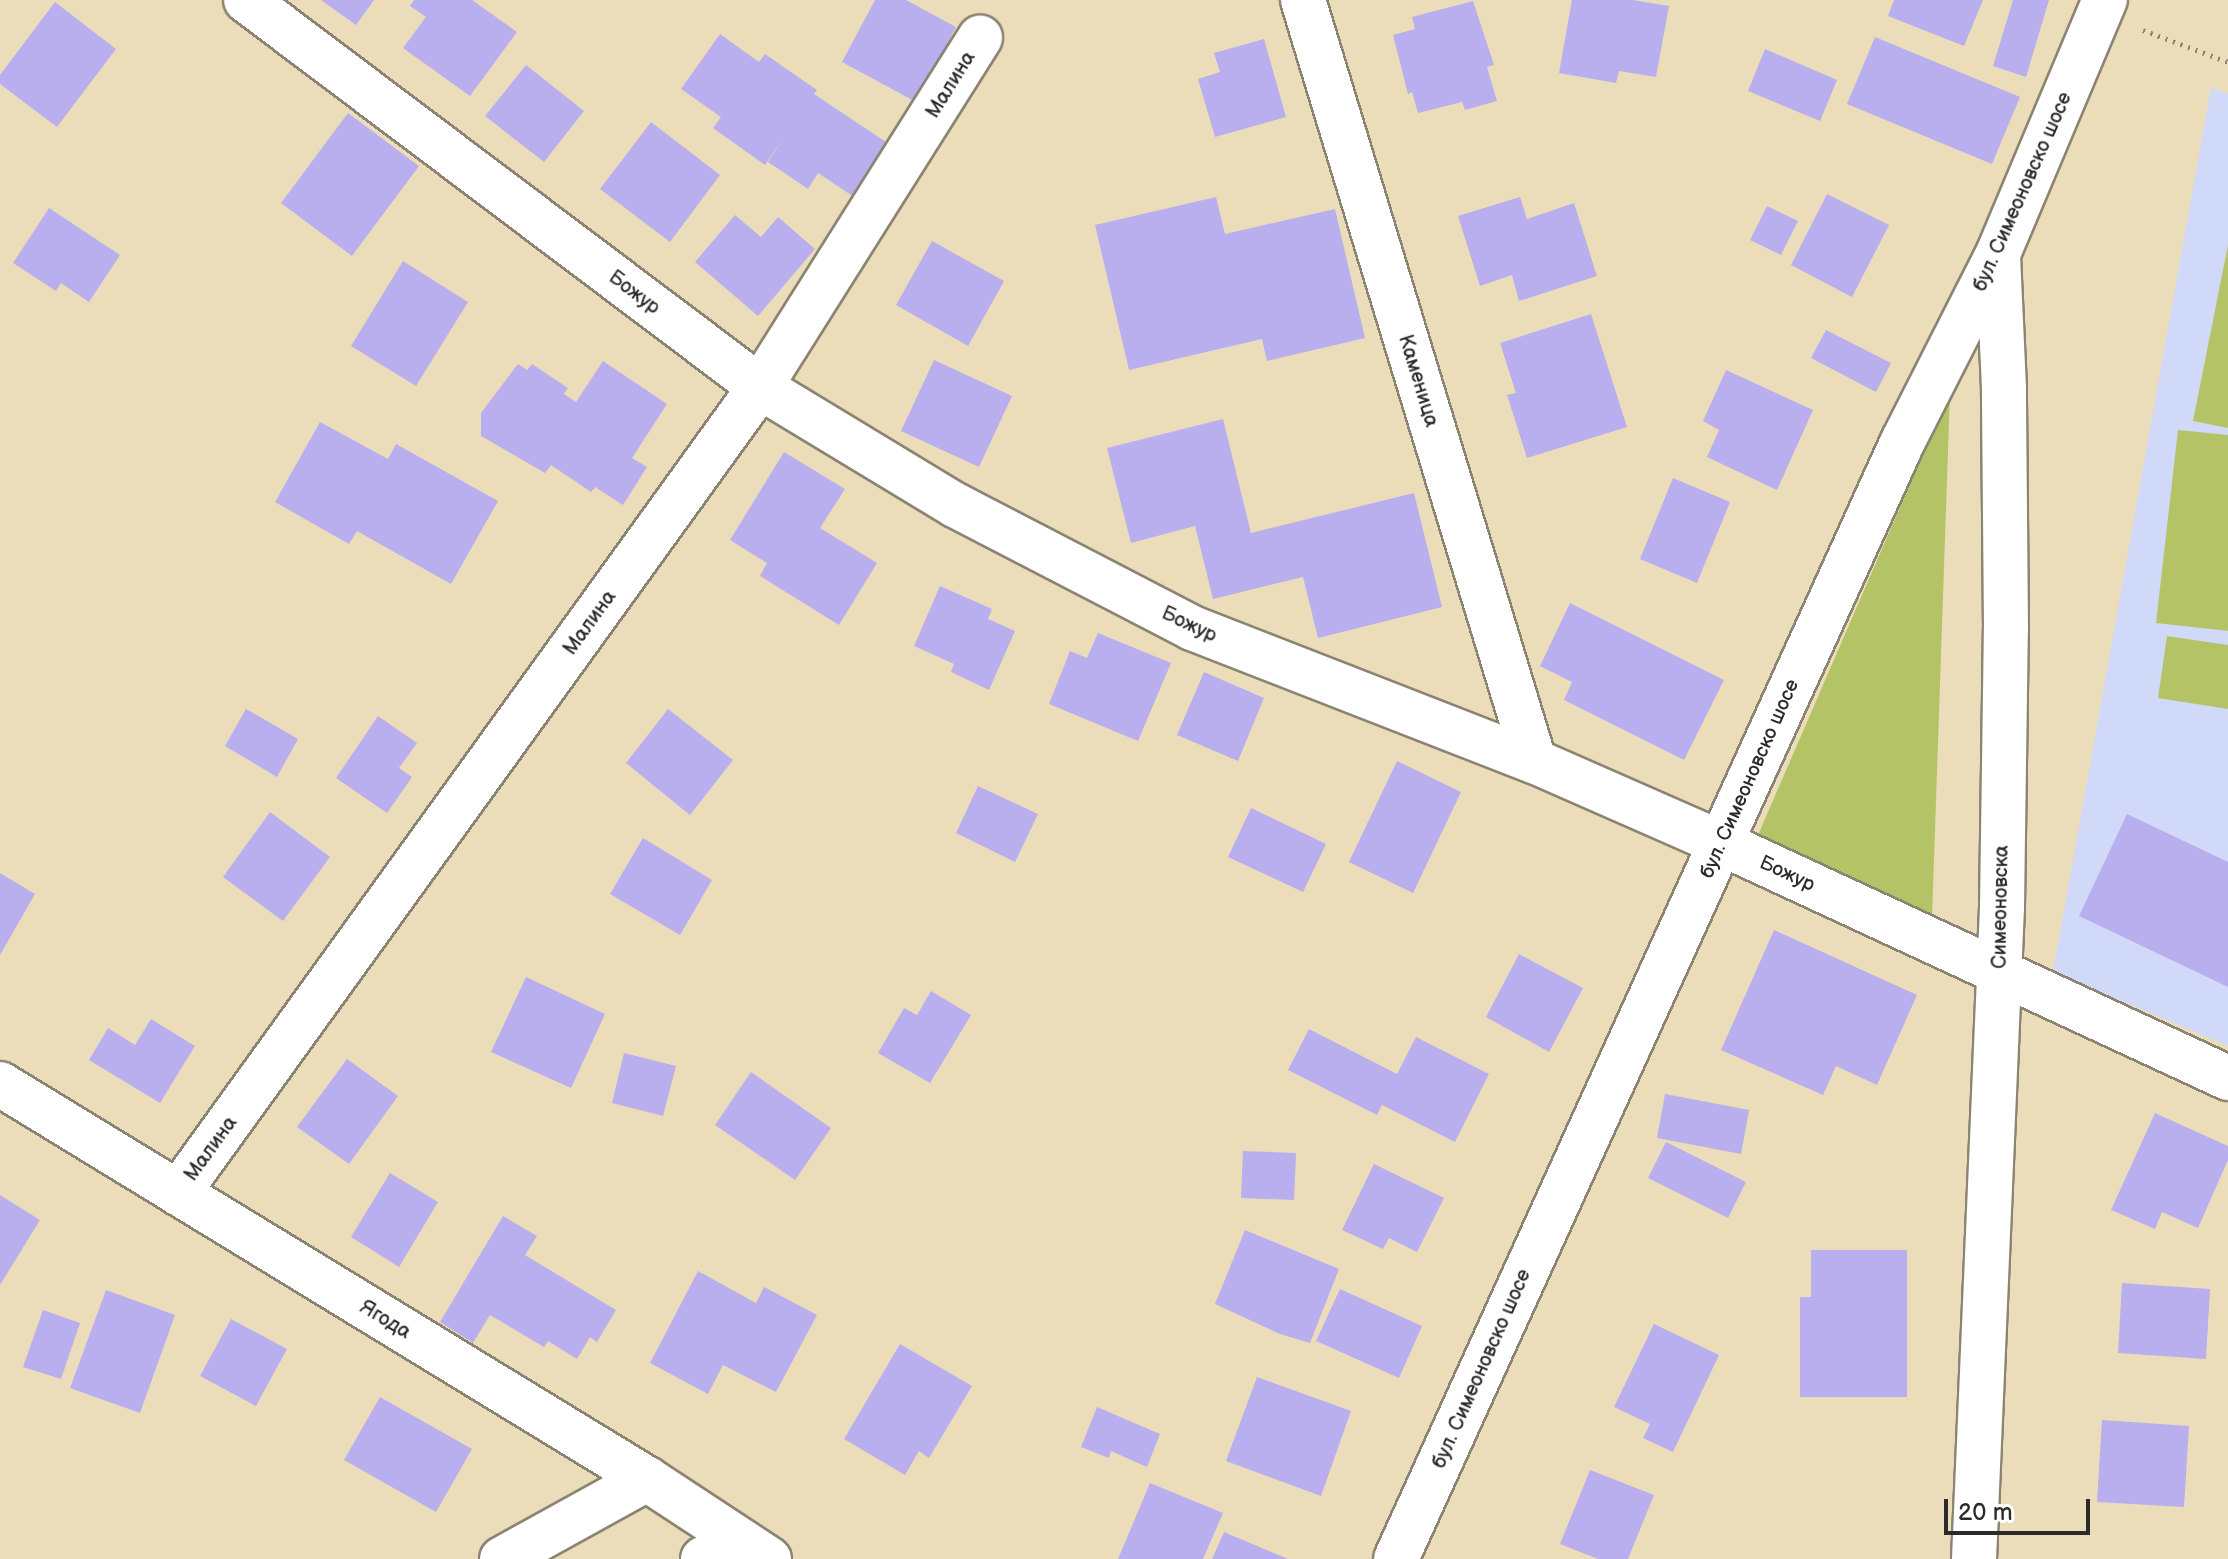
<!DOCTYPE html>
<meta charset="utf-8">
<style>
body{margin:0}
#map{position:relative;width:2228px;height:1559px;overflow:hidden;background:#ecddba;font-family:"Balsamiq Sans",sans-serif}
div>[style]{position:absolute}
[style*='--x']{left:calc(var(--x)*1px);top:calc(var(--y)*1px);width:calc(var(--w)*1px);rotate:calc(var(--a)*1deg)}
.built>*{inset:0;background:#d1d9f9}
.green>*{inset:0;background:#b4c366}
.building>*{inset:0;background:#b9afee}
.path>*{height:5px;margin-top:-2.5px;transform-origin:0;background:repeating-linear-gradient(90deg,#8c8472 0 2px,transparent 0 8px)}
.roads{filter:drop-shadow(2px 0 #8c8472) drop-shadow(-2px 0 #8c8472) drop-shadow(0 2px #8c8472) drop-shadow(0 -2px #8c8472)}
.minor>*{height:44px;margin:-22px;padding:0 22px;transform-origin:22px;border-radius:22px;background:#fff}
span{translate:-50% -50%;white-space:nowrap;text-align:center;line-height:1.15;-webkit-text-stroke:7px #fff;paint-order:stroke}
.street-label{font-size:20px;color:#2b2b2b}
.scale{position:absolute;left:1944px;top:1499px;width:146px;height:36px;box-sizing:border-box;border:4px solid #2b2b2b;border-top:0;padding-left:10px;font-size:24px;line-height:28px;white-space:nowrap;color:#2b2b2b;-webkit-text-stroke:6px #fff;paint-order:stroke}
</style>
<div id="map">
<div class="built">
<i style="clip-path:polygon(2211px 87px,2228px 94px,2228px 1046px,2053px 972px)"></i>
</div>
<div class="green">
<i style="clip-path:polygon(2228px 245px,2228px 428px,2193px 421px)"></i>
<i style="clip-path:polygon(1950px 392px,1932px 918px,1755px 842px)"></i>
<i style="clip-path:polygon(2178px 430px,2228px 435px,2228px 631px,2156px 623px)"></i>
<i style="clip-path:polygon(2167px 636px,2228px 645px,2228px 709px,2158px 698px)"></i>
</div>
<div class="building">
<i style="clip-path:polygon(321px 0,374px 0,356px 25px)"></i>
<i style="clip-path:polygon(414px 0,472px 0,517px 32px,470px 96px,403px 48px,426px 17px,410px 6px)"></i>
<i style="clip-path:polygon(875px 0,906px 0,956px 27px,916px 102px,842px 62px)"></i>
<i style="clip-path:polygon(1572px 0,1633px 0,1669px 6px,1656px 77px,1619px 71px,1616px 83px,1559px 73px)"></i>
<i style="clip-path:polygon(1894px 0,1983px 0,1964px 46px,1888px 16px)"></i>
<i style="clip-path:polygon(2013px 0,2049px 0,2026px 77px,1993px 66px)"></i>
<i style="clip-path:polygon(1473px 1px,1494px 65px,1487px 67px,1497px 101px,1465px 110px,1462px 102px,1418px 113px,1412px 92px,1408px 94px,1393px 35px,1415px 29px,1412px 17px)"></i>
<i style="clip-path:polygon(55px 2px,116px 49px,57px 127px,0 84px,0 75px)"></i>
<i style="clip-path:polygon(720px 34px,759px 62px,765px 54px,817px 90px,814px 94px,895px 148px,860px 201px,818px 173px,808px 189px,768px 162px,785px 136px,765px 165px,713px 128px,721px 117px,681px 89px)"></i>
<i style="clip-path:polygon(1875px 37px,2020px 97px,1992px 164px,1847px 104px)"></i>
<i style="clip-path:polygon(1264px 39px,1286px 117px,1215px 137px,1198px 79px,1220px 72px,1214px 53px)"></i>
<i style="clip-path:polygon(1765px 49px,1837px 80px,1820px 121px,1748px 91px)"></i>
<i style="clip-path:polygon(526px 65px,584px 111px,544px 162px,485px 116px)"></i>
<i style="clip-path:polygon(348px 113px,419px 166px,352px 256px,281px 203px)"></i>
<i style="clip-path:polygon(651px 122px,720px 175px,670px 242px,600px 189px)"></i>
<i style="clip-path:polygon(1827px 194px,1889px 225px,1852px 297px,1791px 265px)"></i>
<i style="clip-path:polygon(1216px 197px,1225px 234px,1335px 209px,1365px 338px,1267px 361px,1262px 339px,1129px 370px,1095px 225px)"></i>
<i style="clip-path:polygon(1520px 197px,1527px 219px,1574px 203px,1597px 276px,1519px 301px,1512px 275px,1480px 286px,1458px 216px)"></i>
<i style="clip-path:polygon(1767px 206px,1798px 221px,1781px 255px,1750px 240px)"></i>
<i style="clip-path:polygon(49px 208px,120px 255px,89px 302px,61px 283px,56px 291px,13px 263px)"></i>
<i style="clip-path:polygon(735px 215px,761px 237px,778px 217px,815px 249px,758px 316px,695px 262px)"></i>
<i style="clip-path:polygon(932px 241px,1004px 281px,968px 346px,896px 305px)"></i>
<i style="clip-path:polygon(403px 261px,468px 302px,416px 386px,351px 346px)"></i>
<i style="clip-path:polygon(1591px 314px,1627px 427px,1527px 458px,1507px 395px,1516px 393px,1500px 343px)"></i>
<i style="clip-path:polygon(1826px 330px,1891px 363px,1876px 392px,1811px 358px)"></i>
<i style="clip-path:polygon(934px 360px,1012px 396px,979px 467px,901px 431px)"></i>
<i style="clip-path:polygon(603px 361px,667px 404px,632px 458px,647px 467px,623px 505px,595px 487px,591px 492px,551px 465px,545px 473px,481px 436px,481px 413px,518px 364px,527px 370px,532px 364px,568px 388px,564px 394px,576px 402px)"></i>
<i style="clip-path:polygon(1726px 370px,1813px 410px,1777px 490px,1707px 457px,1719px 430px,1703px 421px)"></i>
<i style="clip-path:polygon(1223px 419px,1251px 533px,1414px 493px,1442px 607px,1318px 638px,1303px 577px,1213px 599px,1195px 526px,1131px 543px,1107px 448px)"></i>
<i style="clip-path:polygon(320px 422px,388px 459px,396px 444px,498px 501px,451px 584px,357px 531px,349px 544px,275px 502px)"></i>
<i style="clip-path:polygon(784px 452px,845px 489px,820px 528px,877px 563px,839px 625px,760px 576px,767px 563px,730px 540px)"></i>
<i style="clip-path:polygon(1673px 478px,1730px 502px,1697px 583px,1640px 559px)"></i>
<i style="clip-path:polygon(940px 586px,992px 609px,988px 619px,1015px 631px,989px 690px,951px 672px,954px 664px,914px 646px)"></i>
<i style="clip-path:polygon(1570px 603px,1724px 680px,1684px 760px,1564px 700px,1572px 682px,1540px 666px)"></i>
<i style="clip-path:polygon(1098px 633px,1171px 663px,1138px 741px,1049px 704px,1070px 651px,1087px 658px)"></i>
<i style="clip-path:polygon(1204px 672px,1264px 698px,1238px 761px,1177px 735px)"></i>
<i style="clip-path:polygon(246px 709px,298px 739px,277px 777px,225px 746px)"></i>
<i style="clip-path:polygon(668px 709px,733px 760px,690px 815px,626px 763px)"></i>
<i style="clip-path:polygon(378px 716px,417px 743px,399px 768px,412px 777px,387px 813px,336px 778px)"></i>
<i style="clip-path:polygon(1397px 761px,1461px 792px,1413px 893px,1349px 862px)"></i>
<i style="clip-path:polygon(978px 786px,1038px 814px,1015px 862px,956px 833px)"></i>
<i style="clip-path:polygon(1251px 808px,1326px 844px,1303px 892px,1228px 857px)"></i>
<i style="clip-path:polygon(270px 812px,330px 857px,283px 921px,223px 877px)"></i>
<i style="clip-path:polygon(2127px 814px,2228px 862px,2228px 987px,2079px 916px)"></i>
<i style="clip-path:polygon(643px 838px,712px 880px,680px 935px,610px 894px)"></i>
<i style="clip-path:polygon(0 873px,35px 894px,0 955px)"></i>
<i style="clip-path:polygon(1774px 930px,1917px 995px,1877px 1085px,1836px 1066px,1823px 1095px,1721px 1050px)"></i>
<i style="clip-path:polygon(1519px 954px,1583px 988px,1549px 1052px,1486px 1017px)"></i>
<i style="clip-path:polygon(526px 977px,605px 1014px,571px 1088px,491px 1052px)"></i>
<i style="clip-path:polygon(931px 991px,971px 1015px,930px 1083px,878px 1053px,904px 1008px,917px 1015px)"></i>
<i style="clip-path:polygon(151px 1019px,195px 1046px,160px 1103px,89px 1060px,108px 1028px,135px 1045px)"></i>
<i style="clip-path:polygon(1309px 1029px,1397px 1074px,1416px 1037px,1489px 1074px,1455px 1142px,1382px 1105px,1377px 1115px,1288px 1070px)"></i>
<i style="clip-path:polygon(624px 1053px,676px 1066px,663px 1116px,612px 1103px)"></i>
<i style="clip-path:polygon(347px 1059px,398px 1096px,349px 1164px,297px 1127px)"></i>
<i style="clip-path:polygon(751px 1072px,831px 1128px,795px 1180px,715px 1125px)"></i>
<i style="clip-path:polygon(1665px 1094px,1749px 1110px,1741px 1154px,1657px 1138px)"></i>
<i style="clip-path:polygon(2155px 1113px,2228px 1146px,2228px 1160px,2198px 1228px,2162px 1212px,2155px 1229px,2111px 1210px)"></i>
<i style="clip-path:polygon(1666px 1142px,1746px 1182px,1728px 1218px,1648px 1178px)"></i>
<i style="clip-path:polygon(1243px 1151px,1296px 1153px,1294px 1200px,1241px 1198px)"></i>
<i style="clip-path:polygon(1374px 1164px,1444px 1198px,1417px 1252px,1389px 1238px,1383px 1249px,1342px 1230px)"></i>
<i style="clip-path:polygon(390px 1173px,438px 1202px,399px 1267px,351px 1237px)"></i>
<i style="clip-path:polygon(0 1195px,40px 1220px,0 1285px)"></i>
<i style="clip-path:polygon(503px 1216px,537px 1236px,525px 1255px,616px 1310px,597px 1342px,590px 1337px,577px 1359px,548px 1341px,544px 1347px,490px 1315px,473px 1343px,440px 1322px)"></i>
<i style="clip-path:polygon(1245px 1230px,1339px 1269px,1310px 1343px,1280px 1334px,1215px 1304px)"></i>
<i style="clip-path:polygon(1811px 1250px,1907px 1250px,1907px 1397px,1800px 1397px,1800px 1297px,1811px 1297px)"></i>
<i style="clip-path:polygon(698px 1271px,756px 1303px,764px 1287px,817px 1315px,776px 1392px,723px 1365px,708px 1394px,650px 1363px)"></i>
<i style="clip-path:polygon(2122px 1283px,2210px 1289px,2206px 1359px,2118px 1353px)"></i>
<i style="clip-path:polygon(1340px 1289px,1422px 1326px,1399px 1378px,1316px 1341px)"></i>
<i style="clip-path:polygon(106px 1290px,175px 1315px,140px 1413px,70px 1388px)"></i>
<i style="clip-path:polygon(43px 1310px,80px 1323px,61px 1379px,23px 1367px)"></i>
<i style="clip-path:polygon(231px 1319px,287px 1349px,256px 1406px,200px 1376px)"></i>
<i style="clip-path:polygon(1654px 1324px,1719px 1355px,1673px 1452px,1643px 1438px,1650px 1424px,1614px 1407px)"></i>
<i style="clip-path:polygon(900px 1344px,972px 1386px,929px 1458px,919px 1451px,905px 1475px,844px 1439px)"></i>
<i style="clip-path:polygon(1257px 1377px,1351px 1411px,1321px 1496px,1226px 1461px)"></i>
<i style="clip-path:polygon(380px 1397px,472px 1449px,436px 1512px,344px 1460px)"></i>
<i style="clip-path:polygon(1097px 1407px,1160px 1434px,1147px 1467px,1111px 1451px,1109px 1458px,1081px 1447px)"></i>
<i style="clip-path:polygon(2102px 1420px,2189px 1426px,2184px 1507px,2097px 1502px)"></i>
<i style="clip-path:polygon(1590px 1470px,1654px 1495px,1628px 1559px,1598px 1559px,1560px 1544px)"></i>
<i style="clip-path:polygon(1150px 1483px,1223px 1513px,1203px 1559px,1118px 1559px)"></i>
<i style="clip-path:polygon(1224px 1532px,1288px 1559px,1212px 1559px)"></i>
</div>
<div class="path">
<i style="--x:2143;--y:30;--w:91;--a:20.6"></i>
</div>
<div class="roads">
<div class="minor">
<i style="--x:246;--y:0;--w:643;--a:36.98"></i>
<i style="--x:760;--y:387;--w:228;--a:31.2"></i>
<i style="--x:955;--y:505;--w:267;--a:27.4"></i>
<i style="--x:1192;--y:628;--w:367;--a:21.3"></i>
<i style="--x:1534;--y:761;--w:204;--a:23.7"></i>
<i style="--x:1721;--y:843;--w:559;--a:24.87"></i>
<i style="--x:1303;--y:0;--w:795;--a:73.11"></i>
<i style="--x:0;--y:1084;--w:758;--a:31.4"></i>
<i style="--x:647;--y:1479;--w:146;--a:33.3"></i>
<i style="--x:178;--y:1193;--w:994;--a:-54.17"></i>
<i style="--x:760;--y:387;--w:413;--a:-57.8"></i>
<i style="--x:502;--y:1559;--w:166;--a:-28.9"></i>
<i style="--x:703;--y:1559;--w:42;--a:-25.3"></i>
<i style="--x:1396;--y:1559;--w:1228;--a:-65.61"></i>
<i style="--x:1903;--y:441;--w:210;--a:-63.1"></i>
<i style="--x:1998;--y:254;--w:276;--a:-67.2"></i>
<i style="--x:1974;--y:1559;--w:653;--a:-87.54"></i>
<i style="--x:2002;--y:907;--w:278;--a:-89.2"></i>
<i style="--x:2006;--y:629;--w:241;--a:-90.5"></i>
<i style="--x:2004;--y:388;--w:132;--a:-92.6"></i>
</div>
</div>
<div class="street-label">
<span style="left:951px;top:85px;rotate:-58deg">Малина</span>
<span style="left:2023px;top:192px;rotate:-66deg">бул. Симеоновско шосе</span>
<span style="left:634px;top:293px;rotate:37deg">Божур</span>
<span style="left:1418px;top:381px;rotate:73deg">Каменица</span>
<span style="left:590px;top:623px;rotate:-54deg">Малина</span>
<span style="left:1189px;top:625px;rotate:25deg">Божур</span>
<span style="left:1750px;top:779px;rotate:-66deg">бул. Симеоновско шосе</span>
<span style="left:1787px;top:874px;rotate:25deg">Божур</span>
<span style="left:2001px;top:907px;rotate:-89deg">Симеоновска</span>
<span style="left:211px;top:1149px;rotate:-54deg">Малина</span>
<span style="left:385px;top:1320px;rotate:31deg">Ягода</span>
<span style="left:1482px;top:1369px;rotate:-66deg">бул. Симеоновско шосе</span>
</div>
<div class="scale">20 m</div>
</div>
